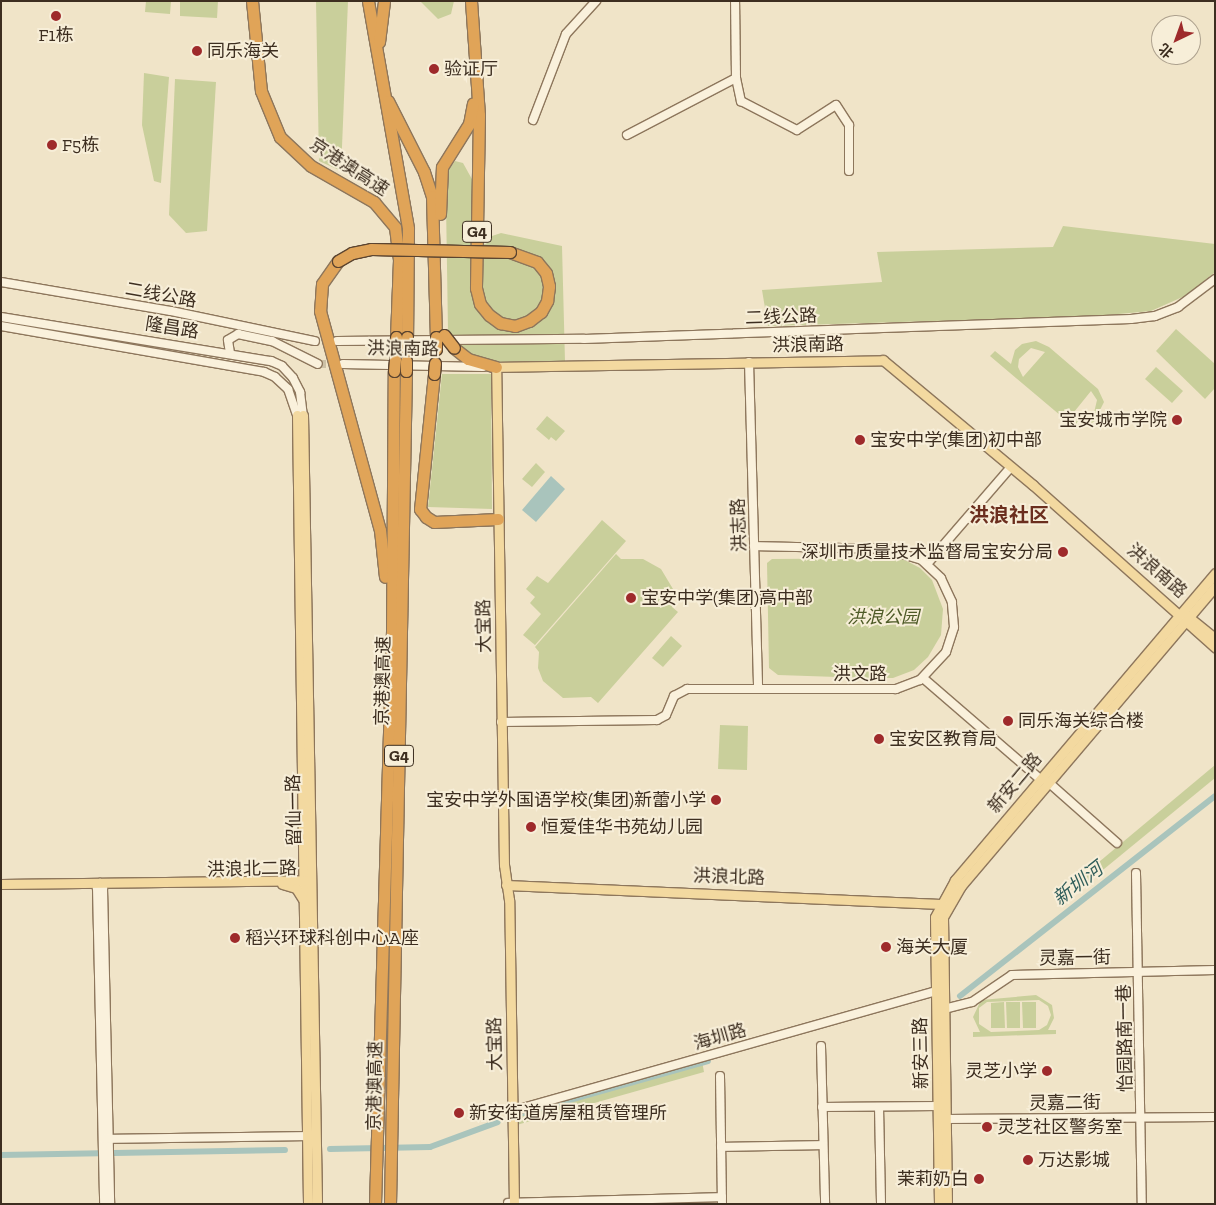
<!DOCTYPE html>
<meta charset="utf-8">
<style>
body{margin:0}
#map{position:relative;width:1216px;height:1205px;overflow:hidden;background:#f0e4c8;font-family:"Zilla Slab","Noto Sans SC",serif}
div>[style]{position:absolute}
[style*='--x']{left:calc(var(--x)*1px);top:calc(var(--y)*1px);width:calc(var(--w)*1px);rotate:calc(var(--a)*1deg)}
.green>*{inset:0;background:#c9cf9b}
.water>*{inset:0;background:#a9c4bc}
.canal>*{height:6px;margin:-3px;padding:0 3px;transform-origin:3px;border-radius:3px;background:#a9c4bc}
.minor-tunnel>*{height:8px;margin-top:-4px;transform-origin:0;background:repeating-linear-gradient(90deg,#ccc0a6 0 8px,transparent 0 12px)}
.roads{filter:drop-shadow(1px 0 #8d765c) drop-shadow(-1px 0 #8d765c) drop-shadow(0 1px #8d765c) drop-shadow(0 -1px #8d765c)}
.minor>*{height:8px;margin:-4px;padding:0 4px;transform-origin:4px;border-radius:4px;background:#faf1dc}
.major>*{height:9px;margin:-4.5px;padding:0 4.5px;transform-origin:4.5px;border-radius:4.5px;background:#f3d9a0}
.highway>*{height:11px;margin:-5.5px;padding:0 5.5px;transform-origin:5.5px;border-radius:5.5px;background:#e0a458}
.bridges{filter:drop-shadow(1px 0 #5b4430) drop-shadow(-1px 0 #5b4430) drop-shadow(0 1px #5b4430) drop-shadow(0 -1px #5b4430)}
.highway-bridge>*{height:11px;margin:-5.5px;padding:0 5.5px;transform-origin:5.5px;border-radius:5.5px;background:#e0a458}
.dots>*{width:14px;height:14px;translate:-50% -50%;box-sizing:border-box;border:2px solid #f7eed8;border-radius:50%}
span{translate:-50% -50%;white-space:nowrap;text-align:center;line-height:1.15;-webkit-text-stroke:4px #f7eed8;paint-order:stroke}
.shield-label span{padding:1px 4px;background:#f7eed8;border:1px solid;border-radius:4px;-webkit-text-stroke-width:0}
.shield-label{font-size:16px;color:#3d2e20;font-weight:700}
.poi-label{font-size:18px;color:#3d2e20}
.left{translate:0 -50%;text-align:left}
.right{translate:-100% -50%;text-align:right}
.street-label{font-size:18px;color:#3d2e20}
.park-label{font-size:18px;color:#4d5a26;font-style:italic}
.water-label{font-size:19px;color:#2f5d5a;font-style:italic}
.quarter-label{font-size:20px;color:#6b2e1e;font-weight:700}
.frame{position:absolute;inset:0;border:2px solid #3d2e20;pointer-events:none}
.north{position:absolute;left:1151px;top:15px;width:50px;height:50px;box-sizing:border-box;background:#f7eed8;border:1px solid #ada18e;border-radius:50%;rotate:222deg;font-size:14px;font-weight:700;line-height:20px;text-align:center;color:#3d2e20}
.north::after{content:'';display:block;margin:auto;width:18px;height:22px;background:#9e2a2b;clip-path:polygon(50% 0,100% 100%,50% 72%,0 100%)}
</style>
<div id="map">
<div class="green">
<i style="clip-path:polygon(146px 1px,171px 1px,170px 14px,145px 12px)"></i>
<i style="clip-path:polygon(180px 1px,218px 1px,217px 18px,180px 16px)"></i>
<i style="clip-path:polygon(316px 1px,348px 1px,341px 171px,319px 161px)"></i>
<i style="clip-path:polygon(420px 1px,454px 1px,451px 14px,438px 19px)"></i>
<i style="clip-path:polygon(144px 73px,169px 77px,161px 183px,154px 181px,142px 125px)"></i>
<i style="clip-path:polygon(175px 79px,216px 82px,207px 231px,186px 233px,169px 215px)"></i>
<i style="clip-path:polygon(455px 161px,463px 163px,473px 181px,475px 243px,486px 244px,492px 236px,501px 233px,562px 246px,565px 361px,495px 364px,468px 356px,448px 331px,446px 203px,447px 172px)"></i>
<i style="clip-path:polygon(1063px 226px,1215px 244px,1215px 272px,1187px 295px,1151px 311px,1097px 316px,768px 326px,762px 290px,882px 282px,877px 252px,1053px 247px)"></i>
<i style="clip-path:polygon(1176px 329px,1215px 364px,1215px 388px,1205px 399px,1156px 351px)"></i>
<i style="clip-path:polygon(evenodd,1036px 341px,1049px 347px,1098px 389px,1104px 402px,1094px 422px,1080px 426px,1067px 421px,990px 356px,995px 351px,1011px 364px,1015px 350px,1022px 344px,1036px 341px,1031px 348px,1045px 352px,1023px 377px,1018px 367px,1019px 359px,1031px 348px,1036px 341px,1091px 391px,1097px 400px,1094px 413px,1082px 420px,1070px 417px,1091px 391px)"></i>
<i style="clip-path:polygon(1156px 367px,1183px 391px,1172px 403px,1145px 379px)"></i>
<i style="clip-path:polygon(442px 374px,491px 374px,492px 509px,428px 507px)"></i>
<i style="clip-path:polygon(547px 416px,565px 431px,556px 441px,551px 437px,549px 440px,536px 429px)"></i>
<i style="clip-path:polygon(536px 463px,545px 472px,532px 487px,522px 479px)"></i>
<i style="clip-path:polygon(602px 520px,626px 541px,535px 645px,523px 635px,541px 614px,530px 603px,535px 597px,526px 589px,537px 576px,548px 583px)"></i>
<i style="clip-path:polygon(616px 554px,621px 559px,643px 559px,661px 569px,673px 589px,672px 607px,678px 612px,598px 703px,591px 697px,563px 698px,543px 681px,538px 668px,539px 652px,535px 647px)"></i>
<i style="clip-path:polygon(901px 558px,920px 568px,932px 580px,943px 609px,941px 635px,928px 657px,914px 670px,893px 678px,867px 678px,778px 675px,769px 668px,767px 563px,772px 559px)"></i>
<i style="clip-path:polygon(671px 636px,682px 646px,663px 667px,652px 658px)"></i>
<i style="clip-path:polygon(720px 725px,748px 726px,747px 770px,718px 769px)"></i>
<i style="clip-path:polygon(1215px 765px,1215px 778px,1087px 883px,1081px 877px)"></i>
<i style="clip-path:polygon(evenodd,1036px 995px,1052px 1005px,1054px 1018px,1048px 1030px,1056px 1030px,1056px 1034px,973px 1037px,973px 1032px,980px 1032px,973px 1017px,981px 1000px,1036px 995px,1039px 1000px,1048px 1006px,1051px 1015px,1047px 1025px,1039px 1030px,991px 1032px,979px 1024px,979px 1008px,987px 1002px,1039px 1000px)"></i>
<i style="clip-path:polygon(1004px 1002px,1005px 1028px,991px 1028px,991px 1003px)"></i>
<i style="clip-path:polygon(1006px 1002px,1020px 1002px,1020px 1028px,1007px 1028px)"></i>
<i style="clip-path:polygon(1022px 1002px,1036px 1002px,1036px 1028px,1023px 1028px)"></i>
<i style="clip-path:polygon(701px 1056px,704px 1072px,513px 1126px,512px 1111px)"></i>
</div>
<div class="water">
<i style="clip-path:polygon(551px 476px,565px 489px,536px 522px,522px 510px)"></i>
</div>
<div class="canal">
<i style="--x:960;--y:996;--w:324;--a:-38.1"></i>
<i style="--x:523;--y:1113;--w:192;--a:-15.7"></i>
<i style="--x:330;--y:1149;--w:100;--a:-1.1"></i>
<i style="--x:430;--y:1147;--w:72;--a:-20.2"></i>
<i style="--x:1;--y:1155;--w:284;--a:-1"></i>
</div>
<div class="minor-tunnel">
<i style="--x:318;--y:364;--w:20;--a:0"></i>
</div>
<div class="roads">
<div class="minor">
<i style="--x:736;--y:78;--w:24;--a:78"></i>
<i style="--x:741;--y:101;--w:63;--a:27.4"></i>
<i style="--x:797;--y:130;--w:46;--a:-32.7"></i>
<i style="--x:836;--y:105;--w:24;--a:57"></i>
<i style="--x:849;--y:125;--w:46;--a:90"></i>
<i style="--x:533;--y:120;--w:92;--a:-69"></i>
<i style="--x:566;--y:34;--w:45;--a:-47.7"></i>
<i style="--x:627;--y:135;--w:123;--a:-27.6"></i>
<i style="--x:736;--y:78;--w:77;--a:-90.7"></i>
<i style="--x:1;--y:282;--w:172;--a:9.7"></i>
<i style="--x:171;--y:311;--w:147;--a:11.8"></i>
<i style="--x:1;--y:317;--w:274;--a:9.3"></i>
<i style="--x:271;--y:361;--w:12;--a:24"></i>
<i style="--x:282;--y:366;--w:16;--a:47"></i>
<i style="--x:293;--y:378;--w:16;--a:63"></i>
<i style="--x:300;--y:392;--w:23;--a:83"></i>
<i style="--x:1;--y:326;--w:267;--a:9.9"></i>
<i style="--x:264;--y:372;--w:12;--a:24"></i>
<i style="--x:275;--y:377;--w:18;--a:43"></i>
<i style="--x:288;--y:389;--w:28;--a:71"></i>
<i style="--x:337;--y:341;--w:247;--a:-0.5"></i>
<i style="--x:584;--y:339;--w:547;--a:-2.09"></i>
<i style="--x:1131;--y:319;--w:24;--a:-7"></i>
<i style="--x:1155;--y:316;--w:25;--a:-21"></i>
<i style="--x:1178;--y:307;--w:46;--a:-37.1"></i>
<i style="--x:230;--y:353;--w:13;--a:-99"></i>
<i style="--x:228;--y:340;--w:12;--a:-31"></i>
<i style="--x:238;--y:334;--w:35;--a:12"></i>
<i style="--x:272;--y:341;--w:51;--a:26.6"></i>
<i style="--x:749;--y:362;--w:325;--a:88.4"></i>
<i style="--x:343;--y:364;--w:140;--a:1.2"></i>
<i style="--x:927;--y:564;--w:128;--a:-49.1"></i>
<i style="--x:923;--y:678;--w:155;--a:40.8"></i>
<i style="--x:501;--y:722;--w:156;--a:-0.7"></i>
<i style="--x:657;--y:720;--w:10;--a:-29"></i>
<i style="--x:666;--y:715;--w:21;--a:-67"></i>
<i style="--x:674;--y:696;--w:15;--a:-28"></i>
<i style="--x:687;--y:689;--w:209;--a:0"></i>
<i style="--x:896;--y:689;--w:26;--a:-21"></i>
<i style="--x:920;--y:680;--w:38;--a:-47"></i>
<i style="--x:946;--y:652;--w:26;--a:-72"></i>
<i style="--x:954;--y:627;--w:25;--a:-95"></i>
<i style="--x:952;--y:602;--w:26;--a:-115"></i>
<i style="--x:941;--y:578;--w:26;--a:-137"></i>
<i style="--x:922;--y:560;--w:39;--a:-163"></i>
<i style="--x:885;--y:549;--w:131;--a:-178.7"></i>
<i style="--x:1048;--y:782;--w:92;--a:41.5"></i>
<i style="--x:1136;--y:873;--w:331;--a:89"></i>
<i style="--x:100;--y:883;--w:6;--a:59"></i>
<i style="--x:103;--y:888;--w:316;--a:88.7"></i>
<i style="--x:100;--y:883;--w:6;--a:121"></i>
<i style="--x:97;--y:888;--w:316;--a:88.7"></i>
<i style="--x:944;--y:1009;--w:29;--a:-14"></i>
<i style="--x:972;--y:1002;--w:48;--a:-34"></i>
<i style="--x:1012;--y:975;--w:203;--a:-1.4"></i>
<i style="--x:821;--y:1046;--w:158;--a:88.5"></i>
<i style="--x:720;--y:1076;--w:128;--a:89.1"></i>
<i style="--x:822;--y:1107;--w:116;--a:-0.5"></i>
<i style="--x:879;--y:1107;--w:97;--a:88.8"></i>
<i style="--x:512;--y:1111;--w:441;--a:-15.8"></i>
<i style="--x:946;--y:1119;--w:269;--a:-0.4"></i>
<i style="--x:104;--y:1139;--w:203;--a:-0.8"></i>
<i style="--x:721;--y:1147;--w:102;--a:-1.1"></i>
<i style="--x:508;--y:1203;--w:214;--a:-1.6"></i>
</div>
<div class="major">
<i style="--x:297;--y:415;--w:789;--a:89.2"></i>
<i style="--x:303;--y:415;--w:789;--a:88.98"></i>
<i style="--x:1185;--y:614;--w:38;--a:39"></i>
<i style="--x:1;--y:884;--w:307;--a:-0.7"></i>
<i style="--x:282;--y:884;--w:15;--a:16"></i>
<i style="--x:296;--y:888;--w:13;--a:58"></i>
<i style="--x:506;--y:885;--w:441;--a:2.5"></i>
<i style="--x:514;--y:1204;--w:304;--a:-90.9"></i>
<i style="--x:509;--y:900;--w:35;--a:-98"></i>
<i style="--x:504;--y:865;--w:498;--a:-90.9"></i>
<i style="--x:496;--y:367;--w:387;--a:-1"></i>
<i style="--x:883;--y:360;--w:195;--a:39.8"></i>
<i style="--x:1033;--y:485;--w:244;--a:41.7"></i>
<i style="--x:939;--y:1204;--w:287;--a:-90.8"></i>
<i style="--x:935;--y:917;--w:42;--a:-61.6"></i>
<i style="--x:955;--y:880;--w:402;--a:-49.7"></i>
<i style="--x:947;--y:1204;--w:287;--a:-90.8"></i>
<i style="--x:943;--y:917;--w:36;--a:-60"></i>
<i style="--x:961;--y:886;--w:393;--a:-49.7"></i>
</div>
<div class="highway">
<i style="--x:252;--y:1;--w:90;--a:84.3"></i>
<i style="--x:261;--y:91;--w:50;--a:67.6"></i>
<i style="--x:280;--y:137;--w:42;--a:43.1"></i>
<i style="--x:311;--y:166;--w:73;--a:29.7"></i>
<i style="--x:374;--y:202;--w:33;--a:50"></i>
<i style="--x:395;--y:227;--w:33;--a:83"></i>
<i style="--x:399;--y:260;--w:77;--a:92.2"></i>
<i style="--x:368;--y:1;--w:231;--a:80"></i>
<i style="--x:408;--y:229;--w:108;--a:90.5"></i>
<i style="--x:471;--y:1;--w:114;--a:86"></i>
<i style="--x:479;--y:115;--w:173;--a:91"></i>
<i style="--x:476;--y:288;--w:16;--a:76"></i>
<i style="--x:480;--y:304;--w:14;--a:51"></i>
<i style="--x:489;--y:315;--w:14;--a:36"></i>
<i style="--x:500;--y:323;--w:15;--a:11"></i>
<i style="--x:515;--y:326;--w:15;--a:-20"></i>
<i style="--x:529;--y:321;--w:15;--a:-37"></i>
<i style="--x:541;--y:312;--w:13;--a:-61"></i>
<i style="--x:547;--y:301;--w:15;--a:-82"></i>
<i style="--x:549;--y:286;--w:13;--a:-103"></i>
<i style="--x:546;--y:273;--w:14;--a:-129"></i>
<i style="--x:537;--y:262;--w:29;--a:-160"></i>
<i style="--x:379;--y:42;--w:41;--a:-83"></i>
<i style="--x:388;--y:101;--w:80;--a:63.1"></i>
<i style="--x:424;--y:172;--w:25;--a:72"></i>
<i style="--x:432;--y:196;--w:141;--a:88.4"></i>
<i style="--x:440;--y:214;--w:47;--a:-87.6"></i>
<i style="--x:442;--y:167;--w:51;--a:-57.9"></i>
<i style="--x:469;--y:124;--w:21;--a:-79"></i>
<i style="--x:338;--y:261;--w:28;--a:125"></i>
<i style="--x:322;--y:284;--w:27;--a:94"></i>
<i style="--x:320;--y:311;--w:227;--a:74.7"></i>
<i style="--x:380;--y:530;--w:47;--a:83.9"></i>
<i style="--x:454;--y:348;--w:18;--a:38"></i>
<i style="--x:468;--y:359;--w:29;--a:16"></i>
<i style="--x:434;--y:374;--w:136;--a:95.9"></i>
<i style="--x:420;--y:509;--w:10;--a:53"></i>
<i style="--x:426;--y:517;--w:9;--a:32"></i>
<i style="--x:434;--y:522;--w:64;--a:-2.7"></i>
<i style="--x:375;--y:1204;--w:574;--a:-88.3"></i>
<i style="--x:392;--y:630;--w:259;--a:-89.6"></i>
<i style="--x:390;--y:1204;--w:833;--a:-88.9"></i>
</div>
</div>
<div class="bridges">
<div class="highway-bridge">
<i style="--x:338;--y:261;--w:16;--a:-30"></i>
<i style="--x:352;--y:253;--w:19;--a:-12"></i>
<i style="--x:371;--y:249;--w:139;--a:1.2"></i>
<i style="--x:444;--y:335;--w:16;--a:52"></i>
<i style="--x:407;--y:337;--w:13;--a:90"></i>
<i style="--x:395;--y:349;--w:12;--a:-85"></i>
<i style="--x:436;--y:349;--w:12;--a:-90"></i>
<i style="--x:394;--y:371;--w:12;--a:-85"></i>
<i style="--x:406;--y:371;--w:10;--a:-90"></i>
<i style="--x:434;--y:374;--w:11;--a:-85"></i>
</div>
</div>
<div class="dots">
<i style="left:56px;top:16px;background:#9e2a2b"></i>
<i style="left:197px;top:51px;background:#9e2a2b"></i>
<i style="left:434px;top:69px;background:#9e2a2b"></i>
<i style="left:52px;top:145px;background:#9e2a2b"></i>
<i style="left:1177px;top:420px;background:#9e2a2b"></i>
<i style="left:860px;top:440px;background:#9e2a2b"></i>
<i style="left:1063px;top:552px;background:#9e2a2b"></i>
<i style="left:631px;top:598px;background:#9e2a2b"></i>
<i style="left:1008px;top:721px;background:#9e2a2b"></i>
<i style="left:879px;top:739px;background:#9e2a2b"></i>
<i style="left:716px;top:800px;background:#9e2a2b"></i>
<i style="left:531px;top:827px;background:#9e2a2b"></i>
<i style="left:235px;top:938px;background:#9e2a2b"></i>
<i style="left:886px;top:947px;background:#9e2a2b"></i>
<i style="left:1047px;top:1071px;background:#9e2a2b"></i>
<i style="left:459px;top:1113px;background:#9e2a2b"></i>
<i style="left:987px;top:1127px;background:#9e2a2b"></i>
<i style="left:1028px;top:1160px;background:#9e2a2b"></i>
<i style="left:979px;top:1179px;background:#9e2a2b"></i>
</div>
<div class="shield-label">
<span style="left:477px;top:232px">G4</span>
<span style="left:399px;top:756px">G4</span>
</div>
<div class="poi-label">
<span style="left:56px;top:35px">F1栋</span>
<span class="left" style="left:207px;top:51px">同乐海关</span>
<span class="left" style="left:444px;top:69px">验证厅</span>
<span class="left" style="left:62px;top:145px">F5栋</span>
<span class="right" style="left:1167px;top:420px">宝安城市学院</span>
<span class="left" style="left:870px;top:440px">宝安中学(集团)初中部</span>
<span class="right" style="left:1053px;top:552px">深圳市质量技术监督局宝安分局</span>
<span class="left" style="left:641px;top:598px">宝安中学(集团)高中部</span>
<span class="left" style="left:1018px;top:721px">同乐海关综合楼</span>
<span class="left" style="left:889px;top:739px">宝安区教育局</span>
<span class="right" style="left:706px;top:800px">宝安中学外国语学校(集团)新蕾小学</span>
<span class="left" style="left:541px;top:827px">恒爱佳华书苑幼儿园</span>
<span class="left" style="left:245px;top:938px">稻兴环球科创中心A座</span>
<span class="left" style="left:896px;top:947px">海关大厦</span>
<span class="right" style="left:1037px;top:1071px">灵芝小学</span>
<span class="left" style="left:469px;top:1113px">新安街道房屋租赁管理所</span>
<span class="left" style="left:997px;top:1127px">灵芝社区警务室</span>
<span class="left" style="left:1038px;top:1160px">万达影城</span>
<span class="right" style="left:969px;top:1179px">茉莉奶白</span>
</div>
<div class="street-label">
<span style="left:349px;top:167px;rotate:33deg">京港澳高速</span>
<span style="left:161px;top:295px;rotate:10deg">二线公路</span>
<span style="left:781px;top:317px;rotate:-2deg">二线公路</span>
<span style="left:172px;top:328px;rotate:9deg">隆昌路</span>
<span style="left:808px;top:345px;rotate:-1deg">洪浪南路</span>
<span style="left:403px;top:349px;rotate:1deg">洪浪南路</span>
<span style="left:739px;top:525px;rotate:-92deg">洪志路</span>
<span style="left:1157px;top:571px;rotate:41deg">洪浪南路</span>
<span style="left:484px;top:626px;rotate:-91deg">大宝路</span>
<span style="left:860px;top:674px">洪文路</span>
<span style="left:383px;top:681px;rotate:-89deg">京港澳高速</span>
<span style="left:1015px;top:783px;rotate:-50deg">新安二路</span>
<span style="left:294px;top:810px;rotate:-91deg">留仙一路</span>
<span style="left:252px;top:869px;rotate:-1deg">洪浪北二路</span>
<span style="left:729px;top:877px;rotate:2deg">洪浪北路</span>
<span style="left:1075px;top:958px;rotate:-1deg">灵嘉一街</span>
<span style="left:720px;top:1037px;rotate:-16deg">海圳路</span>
<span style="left:1125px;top:1038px;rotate:-91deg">怡园路南一巷</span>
<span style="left:495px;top:1044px;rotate:-91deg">大宝路</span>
<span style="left:921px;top:1053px;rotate:-91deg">新安三路</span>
<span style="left:375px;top:1086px;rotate:-89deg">京港澳高速</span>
<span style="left:1065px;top:1103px;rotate:-1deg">灵嘉二街</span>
</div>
<div class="park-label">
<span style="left:883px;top:617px">洪浪公园</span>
</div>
<div class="water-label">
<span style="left:1078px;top:884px;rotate:-38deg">新圳河</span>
</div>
<div class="quarter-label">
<span style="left:1009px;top:515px">洪浪社区</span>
</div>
<div class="frame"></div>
<div class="north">北</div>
</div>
